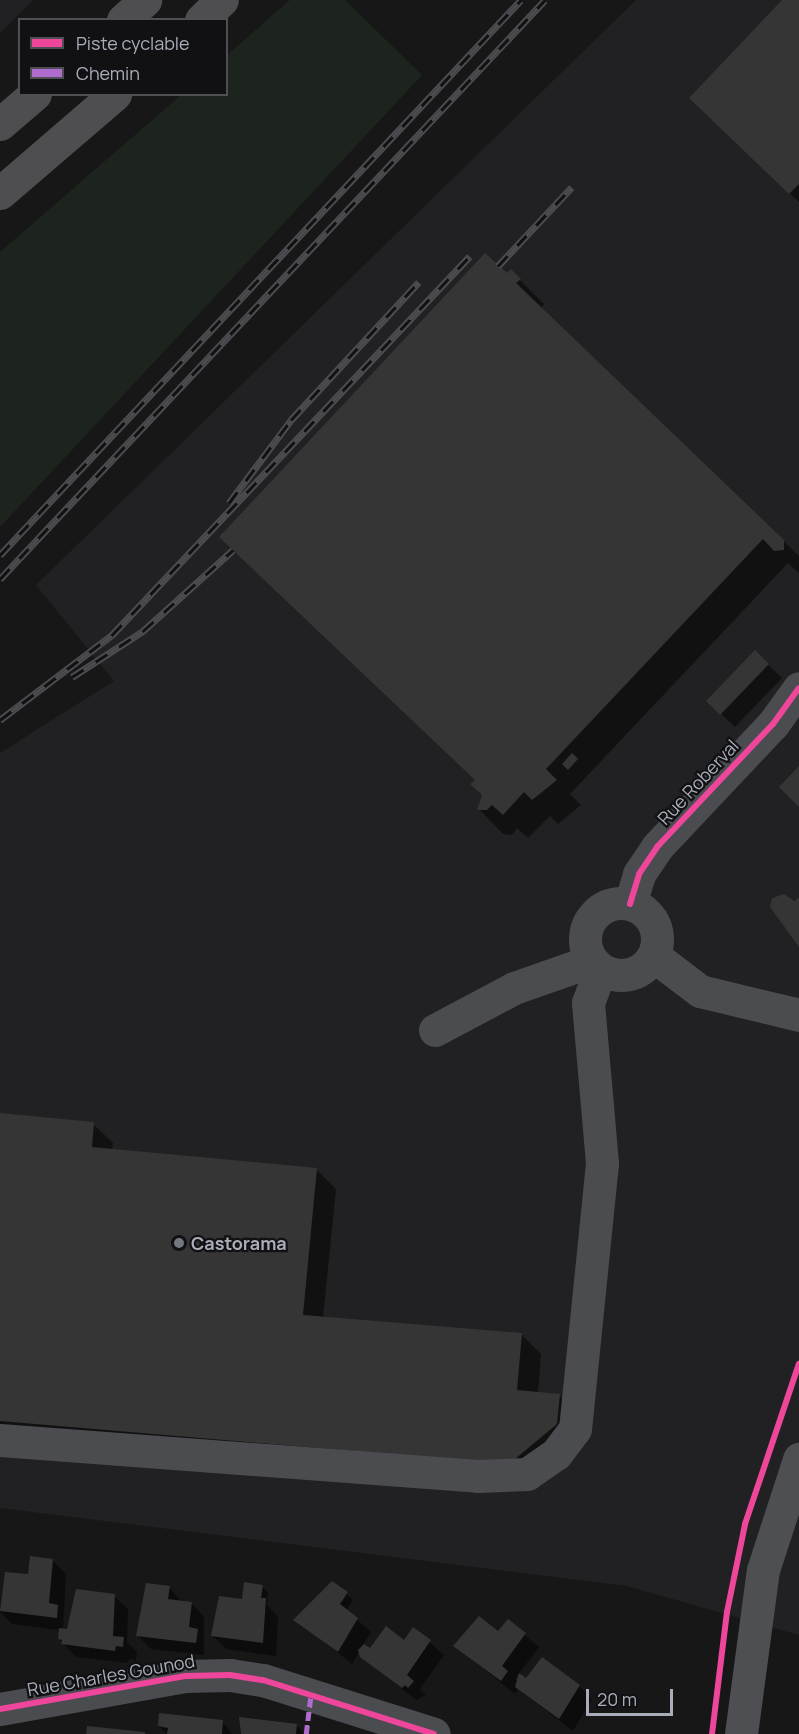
<!DOCTYPE html>
<style>
body{margin:0}
#map{position:relative;width:799px;height:1734px;overflow:hidden;background:#171717;font-family:Manrope,sans-serif}
div>[style]{position:absolute}
[style*='--x']{left:calc(var(--x)*1px);top:calc(var(--y)*1px);width:calc(var(--w)*1px);rotate:calc(var(--a)*1deg)}
.built>*{inset:0;background:#212123}
.green>*{inset:0;background:#1d241e}
.shadow>*{inset:0;background:#0007}
.building>*{inset:0;background:#353536}
.minor>*{height:33px;margin:-16.5px;padding:0 16.5px;transform-origin:16.5px;border-radius:16.5px;background:#4b4c50}
.minor>.ring{margin:-16.5px;padding:0;box-sizing:content-box;background:none;border:33px solid #4b4c50;border-radius:50%}
.major>*{height:33px;margin:-16.5px;padding:0 16.5px;transform-origin:16.5px;border-radius:16.5px;background:#4d4f52}
.highway>*{height:33px;margin:-16.5px;padding:0 16.5px;transform-origin:16.5px;border-radius:16.5px;background:#4e4e51}
.rail>*{height:7px;margin-top:-3.5px;transform-origin:0;background:repeating-linear-gradient(90deg,#111113 0 14px,#4b4c4f 0 28px);box-sizing:border-box;border-block:2px solid #4b4c4f}
.quiet>*{height:4.5px;margin-top:-2.25px;transform-origin:0;background:repeating-linear-gradient(90deg,#b06ccc 0 9px,transparent 0 13.5px)}
.cycleway>*{height:6px;margin:-3px;padding:0 3px;transform-origin:3px;border-radius:3px;background:#ed469a}
.dots>*{width:16px;height:16px;translate:-50% -50%;box-sizing:border-box;border:3px solid #111113;border-radius:50%}
span{translate:-50% -50%;white-space:nowrap;text-align:center;line-height:1.15;-webkit-text-stroke:4.5px #111113;paint-order:stroke}
.street-label{font-size:18px;color:#a8adb8}
.poi-label{font-size:18px;color:#a8adb8;font-weight:700}
.left{translate:0 -50%;text-align:left}
.legend{position:absolute;left:18px;top:18px;width:210px;height:78px;box-sizing:border-box;background:#111113;border:2px solid #4d4f55;margin:0;padding:8px 10px;list-style:none;font-size:18px;color:#a8adb8}
.legend li{display:flex;align-items:center;gap:12px;height:30px}
.legend b{width:30px;border:2px solid #4d4f55}
.scale{position:absolute;left:586px;top:1689px;width:87px;height:27px;box-sizing:border-box;border:3px solid #a8adb8;border-top:0;padding-left:8px;font-size:18px;line-height:21px;white-space:nowrap;color:#a8adb8;-webkit-text-stroke:4px #111113;paint-order:stroke}
</style>
<div id="map">
<div class="built">
<i style="clip-path:polygon(0 0,33px 0,0 33px)"></i>
<i style="clip-path:polygon(636px 0,799px 0,799px 1635px,627px 1586px,0 1508px,0 753px,114px 681px,36px 585px)"></i>
</div>
<div class="green">
<i style="clip-path:polygon(290px 0,345px 0,422px 75px,0 527px,0 252px,181px 95px,226px 94px,227px 55px)"></i>
</div>
<div class="shadow">
<i style="clip-path:polygon(784px 0,799px 0,799px 202px,710px 117px)"></i>
<i style="clip-path:polygon(507px 275px,520px 280px,544px 304px,541px 308px,799px 556px,799px 573px,788px 563px,570px 794px,581px 805px,558px 824px,550px 816px,528px 838px,517px 828px,512px 835px,503px 834px,479px 809px,483px 795px,476px 780px)"></i>
<i style="clip-path:polygon(755px 652px,782px 678px,735px 727px,708px 701px)"></i>
<i style="clip-path:polygon(799px 900px,799px 945px,774px 912px,772px 903px)"></i>
<i style="clip-path:polygon(0 1115px,93px 1124px,113px 1143px,112px 1151px,316px 1169px,336px 1189px,323px 1318px,521px 1334px,541px 1354px,538px 1393px,559px 1395px,579px 1415px,529px 1483px,0 1438px)"></i>
<i style="clip-path:polygon(53px 1561px,66px 1574px,63px 1630px,68px 1631px,114px 1596px,128px 1609px,127px 1642px,137px 1652px,136px 1660px,129px 1659px,128px 1663px,76px 1657px,59px 1639px,60px 1630px,12px 1624px,0 1612px,6px 1573px,29px 1576px)"></i>
<i style="clip-path:polygon(262px 1586px,268px 1593px,267px 1605px,278px 1617px,276px 1656px,226px 1649px,212px 1635px)"></i>
<i style="clip-path:polygon(169px 1587px,182px 1602px,191px 1603px,204px 1617px,204px 1655px,151px 1649px,138px 1636px)"></i>
<i style="clip-path:polygon(321px 1592px,330px 1598px,347px 1594px,353px 1600px,346px 1610px,371px 1632px,352px 1664px,295px 1619px,302px 1611px,306px 1613px)"></i>
<i style="clip-path:polygon(508px 1621px,539px 1647px,515px 1679px,518px 1682px,579px 1686px,592px 1699px,573px 1731px,518px 1689px,515px 1694px,455px 1646px,499px 1633px)"></i>
<i style="clip-path:polygon(414px 1629px,444px 1655px,420px 1689px,426px 1695px,416px 1700px,361px 1656px,404px 1642px)"></i>
<i style="clip-path:polygon(241px 1719px,296px 1725px,305px 1734px,240px 1734px)"></i>
<i style="clip-path:polygon(222px 1721px,232px 1734px,167px 1734px,159px 1726px)"></i>
</div>
<div class="building">
<i style="clip-path:polygon(782px 0,799px 0,799px 184px,789px 194px,689px 98px)"></i>
<i style="clip-path:polygon(485px 253px,507px 273px,511px 269px,521px 279px,516px 283px,784px 540px,784px 550px,774px 551px,763px 539px,546px 769px,557px 780px,532px 800px,524px 792px,503px 815px,492px 805px,487px 810px,477px 810px,482px 795px,470px 784px,475px 780px,219px 537px)"></i>
<i style="clip-path:polygon(755px 650px,769px 664px,720px 715px,706px 701px)"></i>
<i style="clip-path:polygon(572px 753px,578px 759px,568px 770px,562px 764px)"></i>
<i style="clip-path:polygon(799px 766px,799px 807px,779px 787px)"></i>
<i style="clip-path:polygon(784px 894px,794px 901px,799px 898px,799px 947px,770px 907px,772px 898px)"></i>
<i style="clip-path:polygon(0 1113px,94px 1122px,92px 1147px,317px 1168px,303px 1315px,522px 1333px,517px 1390px,560px 1394px,557px 1424px,509px 1464px,0 1421px)"></i>
<i style="clip-path:polygon(30px 1556px,53px 1559px,49px 1603px,58px 1605px,57px 1618px,0 1611px,5px 1572px,28px 1574px)"></i>
<i style="clip-path:polygon(332px 1581px,348px 1592px,340px 1604px,358px 1618px,338px 1652px,293px 1620px)"></i>
<i style="clip-path:polygon(244px 1582px,263px 1585px,261px 1598px,266px 1598px,263px 1643px,211px 1636px,219px 1596px,242px 1599px)"></i>
<i style="clip-path:polygon(146px 1583px,170px 1586px,168px 1599px,192px 1602px,189px 1627px,198px 1629px,196px 1643px,136px 1636px)"></i>
<i style="clip-path:polygon(76px 1589px,115px 1594px,113px 1636px,124px 1637px,123px 1647px,116px 1646px,115px 1651px,61px 1644px,62px 1640px,58px 1639px,59px 1628px,67px 1629px)"></i>
<i style="clip-path:polygon(479px 1616px,498px 1631px,508px 1619px,526px 1633px,502px 1666px,508px 1671px,501px 1681px,453px 1646px)"></i>
<i style="clip-path:polygon(386px 1626px,404px 1640px,413px 1627px,431px 1640px,407px 1675px,414px 1681px,408px 1688px,405px 1685px,402px 1688px,360px 1657px,358px 1650px,364px 1644px,370px 1648px)"></i>
<i style="clip-path:polygon(542px 1657px,580px 1685px,559px 1719px,515px 1687px,519px 1673px,526px 1678px)"></i>
<i style="clip-path:polygon(159px 1713px,223px 1720px,222px 1734px,167px 1734px,168px 1728px,158px 1726px)"></i>
<i style="clip-path:polygon(239px 1717px,297px 1724px,296px 1734px,241px 1734px)"></i>
<i style="clip-path:polygon(87px 1726px,145px 1732px,145px 1734px,86px 1734px)"></i>
</div>
<div class="minor">
<i class="ring" style="left:585px;top:903px;width:39px;height:39px"></i>
<i style="--x:630;--y:904;--w:31;--a:-73"></i>
<i style="--x:639;--y:874;--w:32;--a:-56"></i>
<i style="--x:657;--y:847;--w:169;--a:-46.7"></i>
<i style="--x:773;--y:724;--w:44;--a:-54.2"></i>
<i style="--x:654;--y:956;--w:58;--a:37.3"></i>
<i style="--x:700;--y:991;--w:102;--a:13.6"></i>
<i style="--x:435;--y:1030;--w:89;--a:-28"></i>
<i style="--x:514;--y:988;--w:82;--a:-19.3"></i>
<i style="--x:0;--y:1440;--w:479;--a:4.3"></i>
<i style="--x:478;--y:1476;--w:49;--a:-2.3"></i>
<i style="--x:527;--y:1474;--w:35;--a:-35"></i>
<i style="--x:556;--y:1454;--w:31;--a:-53"></i>
<i style="--x:575;--y:1429;--w:267;--a:-84.2"></i>
<i style="--x:602;--y:1163;--w:161;--a:-95"></i>
<i style="--x:588;--y:1003;--w:35;--a:-70"></i>
<i style="--x:0;--y:1709;--w:188;--a:-10.1"></i>
<i style="--x:185;--y:1676;--w:45;--a:-1.3"></i>
<i style="--x:230;--y:1675;--w:33;--a:9"></i>
<i style="--x:263;--y:1680;--w:179;--a:17.5"></i>
</div>
<div class="major">
<i style="--x:741;--y:1734;--w:165;--a:-82.4"></i>
<i style="--x:763;--y:1570;--w:117;--a:-72"></i>
</div>
<div class="highway">
<i style="--x:123;--y:20;--w:30;--a:-42"></i>
<i style="--x:201;--y:20;--w:29;--a:-44"></i>
<i style="--x:0;--y:124;--w:46;--a:-40.6"></i>
<i style="--x:0;--y:193;--w:152;--a:-40.7"></i>
</div>
<div class="rail">
<i style="--x:498;--y:266;--w:108;--a:-46.9"></i>
<i style="--x:229;--y:503;--w:104;--a:-53.2"></i>
<i style="--x:291;--y:420;--w:188;--a:-47.2"></i>
<i style="--x:0;--y:555;--w:761;--a:-46.81"></i>
<i style="--x:0;--y:579;--w:795;--a:-46.73"></i>
<i style="--x:72;--y:677;--w:85;--a:-32.9"></i>
<i style="--x:143;--y:631;--w:121;--a:-42"></i>
<i style="--x:0;--y:720;--w:141;--a:-37.2"></i>
<i style="--x:112;--y:635;--w:521;--a:-46.63"></i>
</div>
<div class="quiet">
<i style="--x:306;--y:1734;--w:39;--a:-83"></i>
</div>
<div class="cycleway">
<i style="--x:630;--y:904;--w:31;--a:-73"></i>
<i style="--x:639;--y:874;--w:32;--a:-56"></i>
<i style="--x:657;--y:847;--w:169;--a:-46.7"></i>
<i style="--x:773;--y:724;--w:44;--a:-54.2"></i>
<i style="--x:0;--y:1709;--w:188;--a:-10.1"></i>
<i style="--x:185;--y:1676;--w:45;--a:-1.3"></i>
<i style="--x:230;--y:1675;--w:33;--a:9"></i>
<i style="--x:263;--y:1680;--w:179;--a:17.5"></i>
<i style="--x:712;--y:1734;--w:123;--a:-83"></i>
<i style="--x:727;--y:1612;--w:90;--a:-78.4"></i>
<i style="--x:745;--y:1524;--w:169;--a:-71.4"></i>
</div>
<div class="dots">
<i style="left:179px;top:1243px;background:#757880"></i>
</div>
<div class="street-label">
<span style="left:698px;top:782px;rotate:-47deg">Rue Roberval</span>
<span style="left:111px;top:1675px;rotate:-10deg">Rue Charles Gounod</span>
</div>
<div class="poi-label">
<span class="left" style="left:191px;top:1243px">Castorama</span>
</div>
<ul class="legend">
<li><b style="height:8px;background:#ed469a"></b>Piste cyclable</li>
<li><b style="height:8px;background:#b06ccc"></b>Chemin</li>
</ul>
<div class="scale">20 m</div>
</div>
